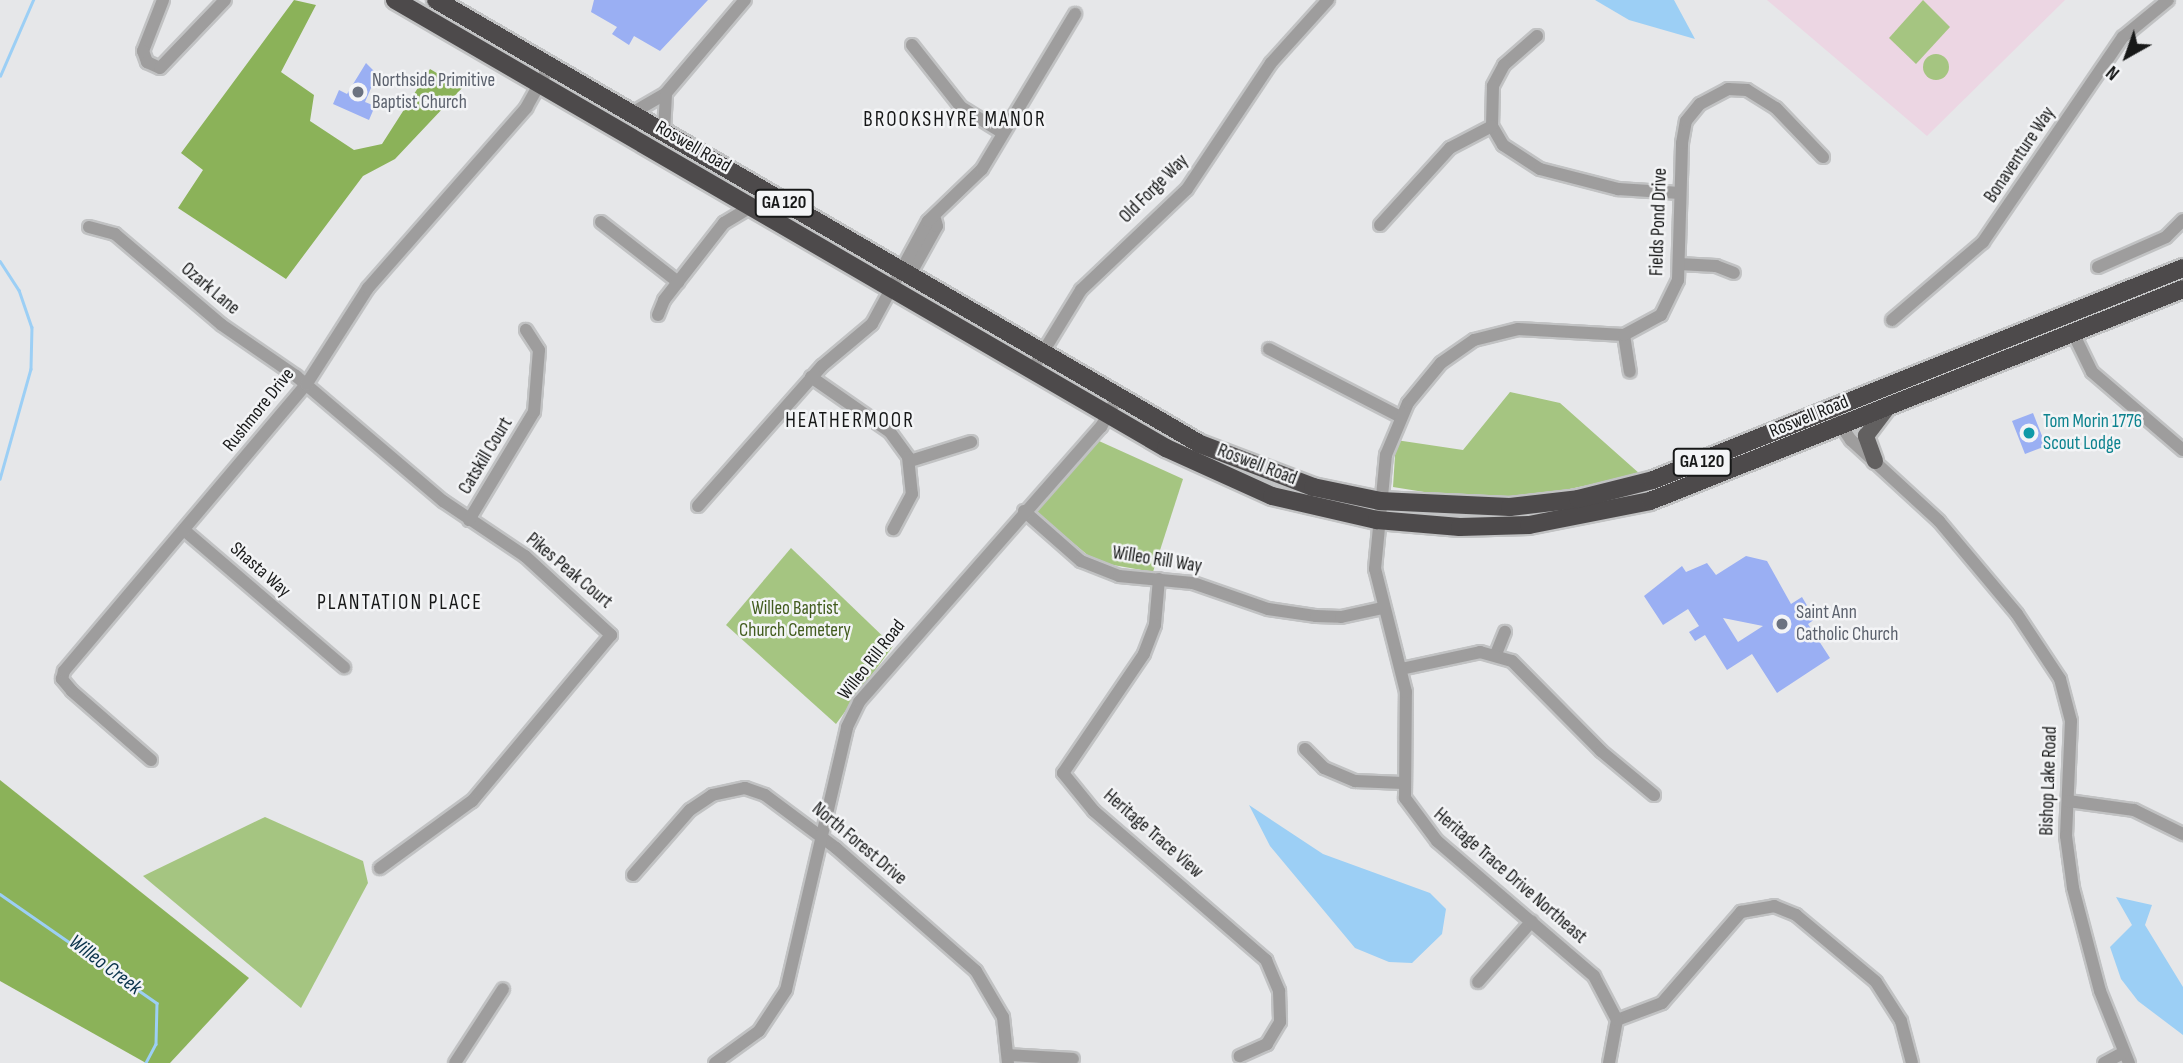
<!DOCTYPE html>
<style>
body{margin:0}
#map{position:relative;width:2183px;height:1063px;overflow:hidden;background:#e6e7e9;font-family:"Sofia Sans Condensed",sans-serif}
div>[style]{position:absolute}
[style*='--x']{left:calc(var(--x)*1px);top:calc(var(--y)*1px);width:calc(var(--w)*1px);rotate:calc(var(--a)*1deg)}
.education>*{inset:0;background:#ecd6e3}
.green>*{inset:0;background:#a5c581}
.round{border-radius:50%}
.forest>*{inset:0;background:#8bb259}
.water>*{inset:0;background:#9ccff5}
.stream>*{height:2.5px;margin:-1.25px;padding:0 1.25px;transform-origin:1.25px;border-radius:1.25px;background:#9ccff5}
.building>*{inset:0;background:#9aaff3}
.roads{filter:drop-shadow(2px 0 #c1c2c3) drop-shadow(-2px 0 #c1c2c3) drop-shadow(0 2px #c1c2c3) drop-shadow(0 -2px #c1c2c3)}
.minor>*{height:12px;margin:-6px;padding:0 6px;transform-origin:6px;border-radius:6px;background:#9e9d9d}
.major>*{height:16px;margin:-8px;padding:0 8px;transform-origin:8px;border-radius:8px;background:#626060}
.highway>*{height:18px;margin:-9px;padding:0 9px;transform-origin:9px;border-radius:9px;background:#4d4a4b}
.dots>*{width:19px;height:19px;translate:-50% -50%;box-sizing:border-box;border:4px solid #f3f4f6;border-radius:50%}
span{translate:-50% -50%;white-space:nowrap;text-align:center;line-height:1.15;-webkit-text-stroke:5px #f3f4f6;paint-order:stroke}
.shield-label span{padding:2px 5px;background:#f3f4f6;border:2px solid;border-radius:5px;-webkit-text-stroke-width:0}
.shield-label{font-size:18px;color:#171818;font-weight:700}
.worship-label{font-size:19px;color:#5b616d}
.left{translate:0 -50%;text-align:left}
.street-label{font-size:19px;color:#171818}
.culture-label{font-size:19px;color:#0d838f}
.park-label{font-size:19px;color:#425c1e}
.neighbourhood-label{font-size:21px;color:#171818;letter-spacing:2px}
.water-label{font-size:21px;color:#0a334b;font-style:italic}
.north{position:absolute;left:2092px;top:21px;width:70px;height:70px;-webkit-text-stroke:5px #f3f4f6;paint-order:stroke;rotate:220deg;font-size:19px;font-weight:700;line-height:28px;text-align:center;color:#171818}
.north::after{content:'';display:block;margin:auto;width:24px;height:32px;background:#171818;clip-path:polygon(50% 0,100% 100%,50% 72%,0 100%)}
</style>
<div id="map">
<div class="education">
<i style="clip-path:polygon(1767px 0,2065px 0,1927px 136px)"></i>
</div>
<div class="green">
<i style="clip-path:polygon(1923px 0,1950px 27px,1916px 64px,1889px 38px)"></i>
<i class="round" style="left:1923px;top:54px;width:26px;height:26px"></i>
<i style="clip-path:polygon(1510px 392px,1560px 403px,1640px 474px,1532px 497px,1443px 495px,1393px 487px,1396px 440px,1463px 450px)"></i>
<i style="clip-path:polygon(1099px 441px,1183px 479px,1153px 572px,1096px 562px,1037px 513px,1040px 503px)"></i>
<i style="clip-path:polygon(791px 548px,893px 646px,836px 724px,726px 625px)"></i>
<i style="clip-path:polygon(265px 817px,363px 861px,368px 883px,301px 1008px,143px 876px)"></i>
</div>
<div class="forest">
<i style="clip-path:polygon(294px 0,316px 5px,281px 72px,314px 95px,310px 121px,354px 150px,382px 144px,430px 69px,462px 88px,395px 159px,363px 176px,286px 279px,178px 208px,203px 170px,181px 153px)"></i>
<i style="clip-path:polygon(0 780px,249px 978px,170px 1063px,146px 1063px,0 981px)"></i>
</div>
<div class="water">
<i style="clip-path:polygon(1595px 0,1674px 0,1695px 39px,1629px 20px)"></i>
<i style="clip-path:polygon(1249px 805px,1323px 854px,1430px 893px,1446px 909px,1442px 934px,1412px 963px,1389px 962px,1355px 948px,1270px 846px)"></i>
<i style="clip-path:polygon(2116px 897px,2152px 905px,2145px 925px,2183px 987px,2183px 1035px,2138px 1001px,2121px 979px,2110px 947px,2132px 925px)"></i>
</div>
<div class="stream">
<i style="--x:0;--y:76;--w:83;--a:-66.5"></i>
<i style="--x:0;--y:261;--w:35;--a:57"></i>
<i style="--x:19;--y:290;--w:39;--a:71"></i>
<i style="--x:32;--y:327;--w:42;--a:91.4"></i>
<i style="--x:31;--y:369;--w:114;--a:105.7"></i>
<i style="--x:0;--y:894;--w:191;--a:34.8"></i>
<i style="--x:157;--y:1003;--w:41;--a:91.4"></i>
<i style="--x:156;--y:1044;--w:21;--a:118"></i>
</div>
<div class="building">
<i style="clip-path:polygon(594px 0,708px 0,660px 51px,634px 36px,629px 45px,612px 34px,617px 27px,591px 12px)"></i>
<i style="clip-path:polygon(366px 63px,377px 74px,365px 102px,375px 106px,369px 120px,333px 104px,339px 90px,347px 94px)"></i>
<i style="clip-path:polygon(2033px 413px,2046px 446px,2025px 454px,2012px 421px)"></i>
<i style="clip-path:polygon(evenodd,1746px 556px,1767px 561px,1791px 604px,1802px 597px,1815px 619px,1808px 624px,1830px 658px,1777px 693px,1752px 654px,1727px 670px,1705px 635px,1695px 641px,1689px 632px,1699px 626px,1688px 609px,1663px 625px,1644px 596px,1682px 566px,1686px 572px,1707px 563px,1716px 575px,1746px 556px,1723px 618px,1763px 626px,1738px 642px,1723px 618px)"></i>
</div>
<div class="roads">
<div class="minor">
<i style="--x:163;--y:0;--w:55;--a:111.4"></i>
<i style="--x:143;--y:51;--w:12;--a:70"></i>
<i style="--x:147;--y:62;--w:14;--a:25"></i>
<i style="--x:160;--y:68;--w:94;--a:-46.3"></i>
<i style="--x:1537;--y:36;--w:44;--a:138.7"></i>
<i style="--x:1504;--y:65;--w:24;--a:118"></i>
<i style="--x:1493;--y:86;--w:40;--a:91.4"></i>
<i style="--x:1492;--y:126;--w:22;--a:60"></i>
<i style="--x:1503;--y:145;--w:44;--a:33"></i>
<i style="--x:1540;--y:169;--w:81;--a:14.4"></i>
<i style="--x:1618;--y:189;--w:62;--a:3.7"></i>
<i style="--x:912;--y:45;--w:79;--a:51.7"></i>
<i style="--x:961;--y:107;--w:49;--a:31.8"></i>
<i style="--x:632;--y:113;--w:39;--a:-30"></i>
<i style="--x:666;--y:93;--w:122;--a:-49.7"></i>
<i style="--x:664;--y:132;--w:39;--a:-87"></i>
<i style="--x:601;--y:222;--w:98;--a:37.9"></i>
<i style="--x:1380;--y:225;--w:104;--a:-47.7"></i>
<i style="--x:1450;--y:148;--w:47;--a:-27.6"></i>
<i style="--x:89;--y:227;--w:27;--a:15"></i>
<i style="--x:115;--y:234;--w:140;--a:40.4"></i>
<i style="--x:222;--y:325;--w:90;--a:34.6"></i>
<i style="--x:296;--y:376;--w:193;--a:40.4"></i>
<i style="--x:443;--y:501;--w:99;--a:33.9"></i>
<i style="--x:525;--y:556;--w:117;--a:42.6"></i>
<i style="--x:611;--y:635;--w:217;--a:129.9"></i>
<i style="--x:472;--y:801;--w:114;--a:143.9"></i>
<i style="--x:1679;--y:264;--w:37;--a:3"></i>
<i style="--x:1716;--y:266;--w:19;--a:21"></i>
<i style="--x:2098;--y:267;--w:74;--a:-23.8"></i>
<i style="--x:2166;--y:237;--w:24;--a:-45"></i>
<i style="--x:904;--y:273;--w:8;--a:-14"></i>
<i style="--x:912;--y:271;--w:51;--a:-60.9"></i>
<i style="--x:937;--y:226;--w:7;--a:-106"></i>
<i style="--x:658;--y:315;--w:16;--a:-68"></i>
<i style="--x:664;--y:300;--w:98;--a:-52.1"></i>
<i style="--x:724;--y:223;--w:33;--a:-31"></i>
<i style="--x:1892;--y:320;--w:120;--a:-40.6"></i>
<i style="--x:1983;--y:242;--w:248;--a:-55.7"></i>
<i style="--x:2123;--y:37;--w:58;--a:-39.4"></i>
<i style="--x:2073;--y:333;--w:43;--a:64"></i>
<i style="--x:2092;--y:372;--w:120;--a:40.6"></i>
<i style="--x:1624;--y:335;--w:37;--a:81"></i>
<i style="--x:1269;--y:349;--w:146;--a:27.3"></i>
<i style="--x:1032;--y:370;--w:94;--a:-58.5"></i>
<i style="--x:1081;--y:290;--w:146;--a:-43.6"></i>
<i style="--x:1187;--y:189;--w:151;--a:-56.3"></i>
<i style="--x:1271;--y:63;--w:85;--a:-47.9"></i>
<i style="--x:811;--y:377;--w:96;--a:34.8"></i>
<i style="--x:890;--y:432;--w:31;--a:54"></i>
<i style="--x:908;--y:457;--w:37;--a:84"></i>
<i style="--x:912;--y:494;--w:40;--a:118"></i>
<i style="--x:1836;--y:418;--w:27;--a:56"></i>
<i style="--x:1851;--y:440;--w:120;--a:42.6"></i>
<i style="--x:1939;--y:521;--w:121;--a:50"></i>
<i style="--x:2017;--y:614;--w:78;--a:56.5"></i>
<i style="--x:2060;--y:679;--w:43;--a:75.3"></i>
<i style="--x:2071;--y:721;--w:115;--a:92.5"></i>
<i style="--x:2066;--y:836;--w:52;--a:82.3"></i>
<i style="--x:2073;--y:888;--w:106;--a:75.3"></i>
<i style="--x:2100;--y:991;--w:78;--a:68.1"></i>
<i style="--x:910;--y:461;--w:64;--a:-17.3"></i>
<i style="--x:698;--y:506;--w:187;--a:-48.5"></i>
<i style="--x:822;--y:366;--w:65;--a:-40"></i>
<i style="--x:872;--y:324;--w:117;--a:-61.5"></i>
<i style="--x:928;--y:221;--w:75;--a:-43.9"></i>
<i style="--x:982;--y:169;--w:181;--a:-59"></i>
<i style="--x:1024;--y:511;--w:76;--a:41.3"></i>
<i style="--x:1081;--y:561;--w:41;--a:21.5"></i>
<i style="--x:1119;--y:576;--w:74;--a:5.4"></i>
<i style="--x:1193;--y:583;--w:79;--a:19.1"></i>
<i style="--x:1268;--y:609;--w:49;--a:8.3"></i>
<i style="--x:1316;--y:616;--w:25;--a:2"></i>
<i style="--x:1341;--y:617;--w:43;--a:-12.1"></i>
<i style="--x:469;--y:520;--w:126;--a:-59"></i>
<i style="--x:534;--y:412;--w:62;--a:-85.4"></i>
<i style="--x:539;--y:350;--w:24;--a:-123"></i>
<i style="--x:184;--y:530;--w:211;--a:40.6"></i>
<i style="--x:1159;--y:579;--w:46;--a:95"></i>
<i style="--x:1155;--y:625;--w:31;--a:111"></i>
<i style="--x:1144;--y:654;--w:144;--a:124.2"></i>
<i style="--x:1063;--y:773;--w:49;--a:50.8"></i>
<i style="--x:1094;--y:811;--w:228;--a:40.9"></i>
<i style="--x:1266;--y:960;--w:34;--a:67"></i>
<i style="--x:1279;--y:991;--w:31;--a:88"></i>
<i style="--x:1280;--y:1022;--w:26;--a:121"></i>
<i style="--x:1267;--y:1044;--w:30;--a:156"></i>
<i style="--x:1496;--y:654;--w:24;--a:-68"></i>
<i style="--x:1401;--y:669;--w:81;--a:-12.1"></i>
<i style="--x:1480;--y:652;--w:33;--a:16"></i>
<i style="--x:1512;--y:661;--w:127;--a:45.3"></i>
<i style="--x:1601;--y:751;--w:69;--a:39.7"></i>
<i style="--x:1305;--y:749;--w:27;--a:45"></i>
<i style="--x:1324;--y:768;--w:34;--a:23"></i>
<i style="--x:1355;--y:781;--w:48;--a:2.4"></i>
<i style="--x:151;--y:760;--w:105;--a:-138.9"></i>
<i style="--x:72;--y:691;--w:16;--a:-130"></i>
<i style="--x:62;--y:679;--w:8;--a:-76"></i>
<i style="--x:64;--y:671;--w:375;--a:-49.8"></i>
<i style="--x:306;--y:385;--w:115;--a:-57.4"></i>
<i style="--x:368;--y:288;--w:240;--a:-48.7"></i>
<i style="--x:526;--y:108;--w:49;--a:-60.8"></i>
<i style="--x:2068;--y:801;--w:67;--a:7.8"></i>
<i style="--x:2134;--y:810;--w:55;--a:26.1"></i>
<i style="--x:633;--y:875;--w:86;--a:-48.8"></i>
<i style="--x:690;--y:810;--w:27;--a:-34"></i>
<i style="--x:712;--y:795;--w:34;--a:-12"></i>
<i style="--x:745;--y:788;--w:21;--a:19"></i>
<i style="--x:765;--y:795;--w:89;--a:36.7"></i>
<i style="--x:836;--y:848;--w:186;--a:41.3"></i>
<i style="--x:976;--y:971;--w:53;--a:59.6"></i>
<i style="--x:1003;--y:1017;--w:46;--a:83.8"></i>
<i style="--x:1478;--y:982;--w:81;--a:-48.5"></i>
<i style="--x:1617;--y:1020;--w:48;--a:-20.7"></i>
<i style="--x:1662;--y:1003;--w:121;--a:-49"></i>
<i style="--x:1741;--y:912;--w:34;--a:-10"></i>
<i style="--x:1774;--y:906;--w:24;--a:22"></i>
<i style="--x:1796;--y:915;--w:104;--a:39.9"></i>
<i style="--x:1876;--y:982;--w:46;--a:57.3"></i>
<i style="--x:1901;--y:1021;--w:43;--a:75.3"></i>
<i style="--x:1008;--y:1055;--w:65;--a:3.5"></i>
<i style="--x:455;--y:1063;--w:88;--a:-57"></i>
<i style="--x:715;--y:1063;--w:54;--a:-36"></i>
<i style="--x:759;--y:1031;--w:49;--a:-56.6"></i>
<i style="--x:786;--y:990;--w:270;--a:-76.9"></i>
<i style="--x:847;--y:727;--w:28;--a:-64"></i>
<i style="--x:859;--y:702;--w:366;--a:-48.7"></i>
<i style="--x:1101;--y:427;--w:33;--a:-61"></i>
<i style="--x:1609;--y:1063;--w:44;--a:-79.5"></i>
<i style="--x:1617;--y:1020;--w:50;--a:-117.6"></i>
<i style="--x:1594;--y:976;--w:207;--a:-139.3"></i>
<i style="--x:1437;--y:841;--w:54;--a:-126.7"></i>
<i style="--x:1405;--y:798;--w:106;--a:-89.5"></i>
<i style="--x:1406;--y:692;--w:127;--a:-104.1"></i>
<i style="--x:1375;--y:569;--w:115;--a:-84.5"></i>
<i style="--x:1386;--y:455;--w:56;--a:-67.1"></i>
<i style="--x:1408;--y:403;--w:52;--a:-50.5"></i>
<i style="--x:1441;--y:363;--w:40;--a:-34.9"></i>
<i style="--x:1474;--y:340;--w:45;--a:-14"></i>
<i style="--x:1518;--y:329;--w:106;--a:3.2"></i>
<i style="--x:1624;--y:335;--w:42;--a:-28.4"></i>
<i style="--x:1661;--y:315;--w:39;--a:-64"></i>
<i style="--x:1678;--y:280;--w:137;--a:-88.3"></i>
<i style="--x:1682;--y:143;--w:22;--a:-80"></i>
<i style="--x:1686;--y:121;--w:22;--a:-51"></i>
<i style="--x:1700;--y:104;--w:32;--a:-28"></i>
<i style="--x:1728;--y:89;--w:19;--a:3"></i>
<i style="--x:1747;--y:90;--w:34;--a:32"></i>
<i style="--x:1776;--y:108;--w:68;--a:46.2"></i>
<i style="--x:2104;--y:1063;--w:21;--a:-28"></i>
</div>
<div class="major">
<i style="--x:1875;--y:461;--w:27;--a:-110"></i>
<i style="--x:1866;--y:436;--w:34;--a:-53"></i>
</div>
<div class="highway">
<i style="--x:395;--y:0;--w:892;--a:30.16"></i>
<i style="--x:1166;--y:448;--w:116;--a:24.4"></i>
<i style="--x:1272;--y:496;--w:108;--a:12.9"></i>
<i style="--x:1377;--y:520;--w:83;--a:4.8"></i>
<i style="--x:1460;--y:527;--w:69;--a:-1.7"></i>
<i style="--x:1529;--y:525;--w:123;--a:-11.2"></i>
<i style="--x:1650;--y:501;--w:574;--a:-21.69"></i>
<i style="--x:436;--y:0;--w:884;--a:30.16"></i>
<i style="--x:1200;--y:444;--w:121;--a:20.8"></i>
<i style="--x:1313;--y:487;--w:68;--a:11.8"></i>
<i style="--x:1380;--y:501;--w:130;--a:2.6"></i>
<i style="--x:1510;--y:507;--w:68;--a:-6.7"></i>
<i style="--x:1578;--y:499;--w:77;--a:-14.2"></i>
<i style="--x:1653;--y:480;--w:571;--a:-21.8"></i>
</div>
</div>
<div class="dots">
<i style="left:358px;top:92px;background:#6b7280"></i>
<i style="left:2029px;top:433px;background:#0f9aa8"></i>
<i style="left:1782px;top:624px;background:#6b7280"></i>
</div>
<div class="shield-label">
<span style="left:784px;top:203px">GA 120</span>
<span style="left:1702px;top:462px">GA 120</span>
</div>
<div class="worship-label">
<span class="left" style="left:372px;top:92px">Northside Primitive<br>Baptist Church</span>
<span class="left" style="left:1796px;top:624px">Saint Ann<br>Catholic Church</span>
</div>
<div class="street-label">
<span style="left:693px;top:147px;rotate:30deg">Roswell Road</span>
<span style="left:2020px;top:155px;rotate:-56deg">Bonaventure Way</span>
<span style="left:1154px;top:189px;rotate:-45deg">Old Forge Way</span>
<span style="left:1659px;top:222px;rotate:-88deg">Fields Pond Drive</span>
<span style="left:210px;top:289px;rotate:40deg">Ozark Lane</span>
<span style="left:259px;top:410px;rotate:-51deg">Rushmore Drive</span>
<span style="left:1809px;top:417px;rotate:-22deg">Roswell Road</span>
<span style="left:486px;top:456px;rotate:-59deg">Catskill Court</span>
<span style="left:1257px;top:465px;rotate:21deg">Roswell Road</span>
<span style="left:1157px;top:560px;rotate:9deg">Willeo Rill Way</span>
<span style="left:260px;top:570px;rotate:41deg">Shasta Way</span>
<span style="left:569px;top:571px;rotate:40deg">Pikes Peak Court</span>
<span style="left:872px;top:660px;rotate:-52deg">Willeo Rill Road</span>
<span style="left:2049px;top:781px;rotate:-88deg">Bishop Lake Road</span>
<span style="left:1153px;top:834px;rotate:41deg">Heritage Trace View</span>
<span style="left:859px;top:844px;rotate:40deg">North Forest Drive</span>
<span style="left:1510px;top:876px;rotate:41deg">Heritage Trace Drive Northeast</span>
</div>
<div class="culture-label">
<span class="left" style="left:2043px;top:433px">Tom Morin 1776<br>Scout Lodge</span>
</div>
<div class="park-label">
<span style="left:795px;top:620px">Willeo Baptist<br>Church Cemetery</span>
</div>
<div class="neighbourhood-label">
<span style="left:955px;top:120px">BROOKSHYRE MANOR</span>
<span style="left:850px;top:421px">HEATHERMOOR</span>
<span style="left:400px;top:603px">PLANTATION PLACE</span>
</div>
<div class="water-label">
<span style="left:105px;top:965px;rotate:37deg">Willeo Creek</span>
</div>
<div class="north">N</div>
</div>
